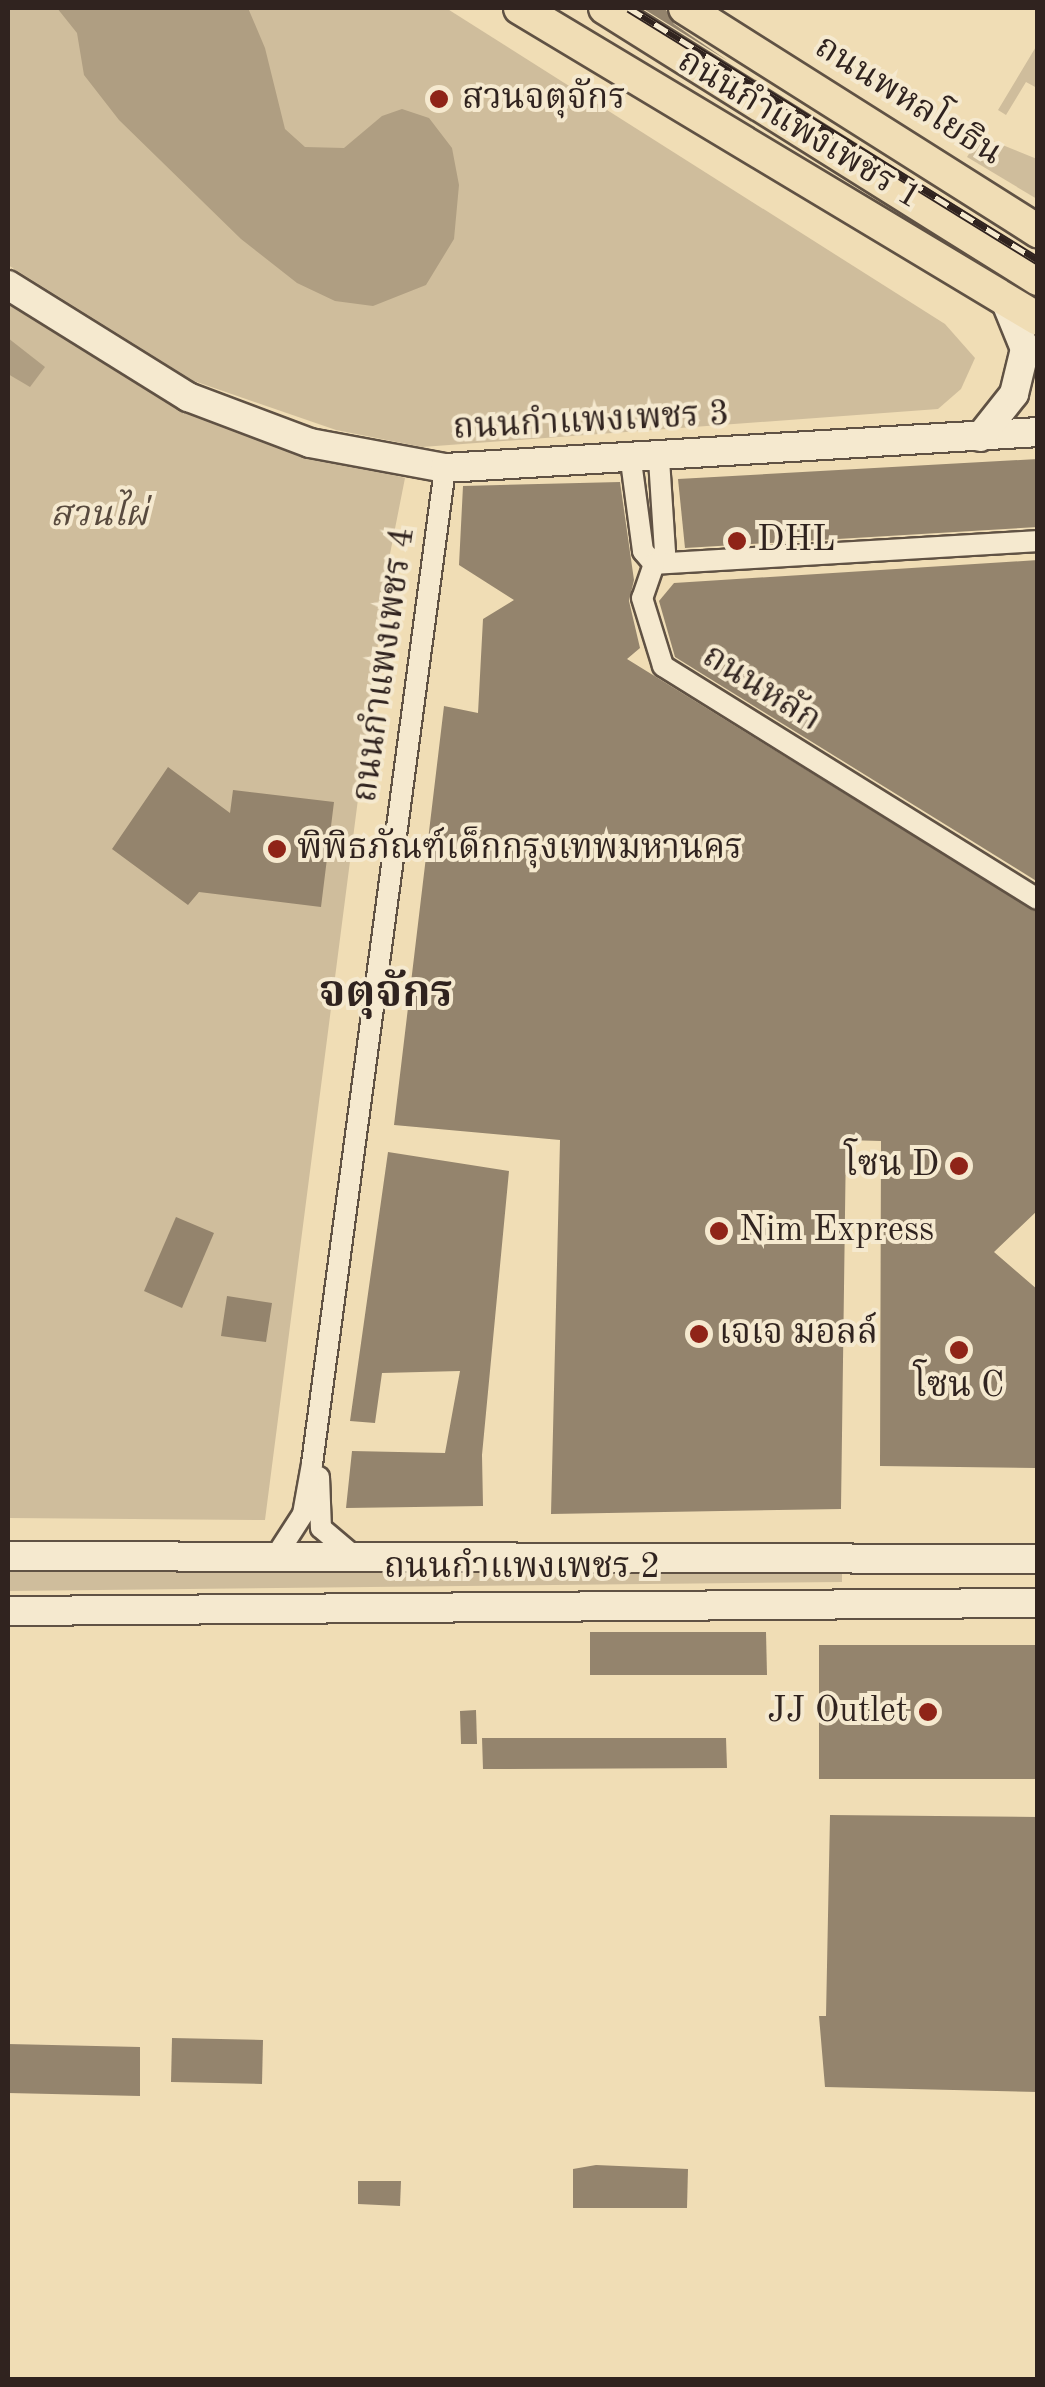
<!DOCTYPE html>
<meta charset="utf-8">
<style>
body{margin:0}
#map{position:relative;width:1045px;height:2387px;overflow:hidden;background:#f0ddb5;font-family:"Old Standard TT","Noto Serif Thai",serif}
div>[style]{position:absolute}
[style*='--x']{left:calc(var(--x)*1px);top:calc(var(--y)*1px);width:calc(var(--w)*1px);rotate:calc(var(--a)*1deg)}
.green>*{inset:0;background:#cfbd9c}
.water>*{inset:0;background:#af9e82}
.building>*{inset:0;background:#94846d}
.roads{filter:drop-shadow(2px 0 #605244) drop-shadow(-2px 0 #605244) drop-shadow(0 2px #605244) drop-shadow(0 -2px #605244)}
.street>*{height:20px;margin:-10px;padding:0 10px;transform-origin:10px;border-radius:10px;background:#f5e9cf}
.secondary>*{height:28px;margin:-14px;padding:0 14px;transform-origin:14px;border-radius:14px;background:#f5e9cf}
.primary>*{height:32px;margin:-16px;padding:0 16px;transform-origin:16px;border-radius:16px;background:#f0ddb5}
.rail>*{height:9px;margin-top:-4.5px;transform-origin:0;background:repeating-linear-gradient(90deg,#f5e9cf 0 15px,#30231f 0 30px);box-sizing:border-box;border-block:2px solid #30231f}
.dots>*{width:28px;height:28px;translate:-50% -50%;box-sizing:border-box;border:5px solid #f5e9cf;border-radius:50%}
span{translate:-50% -50%;white-space:nowrap;text-align:center;line-height:1.15;-webkit-text-stroke:8px #f5e9cf;paint-order:stroke}
.poi-label{font-size:35px;color:#30231f}
.left{translate:0 -50%;text-align:left}
.right{translate:-100% -50%;text-align:right}
.street-label{font-size:35px;color:#30231f}
.park-label{font-size:35px;color:#584a3e;font-style:italic}
.district-label{font-size:45px;color:#30231f;font-weight:700}
.frame{position:absolute;inset:0;border:10px solid #30231f;pointer-events:none}
</style>
<div id="map">
<div class="green">
<i style="clip-path:polygon(8px 8px,446px 8px,945px 324px,975px 358px,961px 389px,938px 409px,422px 447px,336px 430px,194px 381px,8px 265px)"></i>
<i style="clip-path:polygon(1037px 45px,1037px 88px,1026px 82px,1006px 115px,998px 110px)"></i>
<i style="clip-path:polygon(980px 136px,1037px 159px,1037px 199px,967px 157px)"></i>
<i style="clip-path:polygon(8px 297px,328px 458px,405px 478px,389px 559px,265px 1520px,8px 1518px)"></i>
<i style="clip-path:polygon(8px 1565px,842px 1570px,842px 1582px,8px 1591px)"></i>
</div>
<div class="water">
<i style="clip-path:polygon(57px 8px,248px 8px,265px 48px,285px 129px,305px 147px,344px 148px,382px 116px,402px 109px,429px 118px,452px 148px,459px 185px,454px 239px,426px 285px,373px 306px,335px 301px,297px 283px,241px 239px,119px 120px,84px 75px,77px 33px)"></i>
<i style="clip-path:polygon(8px 338px,45px 367px,30px 387px,8px 374px)"></i>
</div>
<div class="building">
<i style="clip-path:polygon(642px 8px,665px 8px,674px 24px,728px 61px)"></i>
<i style="clip-path:polygon(1038px 459px,1038px 527px,685px 548px,678px 479px)"></i>
<i style="clip-path:polygon(620px 482px,634px 580px,629px 601px,640px 648px,627px 659px,1038px 913px,1038px 1210px,994px 1252px,1038px 1290px,1036px 1468px,880px 1466px,881px 1141px,846px 1140px,841px 1509px,551px 1514px,560px 1140px,394px 1125px,444px 706px,478px 713px,483px 619px,514px 600px,459px 565px,463px 486px)"></i>
<i style="clip-path:polygon(1038px 560px,1038px 882px,675px 657px,659px 601px,674px 583px)"></i>
<i style="clip-path:polygon(168px 767px,230px 813px,233px 790px,334px 802px,321px 907px,199px 892px,188px 905px,112px 849px)"></i>
<i style="clip-path:polygon(388px 1152px,509px 1171px,482px 1455px,483px 1506px,346px 1508px,352px 1451px,445px 1453px,460px 1371px,382px 1373px,375px 1423px,350px 1421px)"></i>
<i style="clip-path:polygon(176px 1217px,214px 1233px,182px 1308px,144px 1291px)"></i>
<i style="clip-path:polygon(227px 1296px,272px 1303px,266px 1342px,221px 1336px)"></i>
<i style="clip-path:polygon(590px 1632px,766px 1632px,767px 1675px,590px 1675px)"></i>
<i style="clip-path:polygon(819px 1645px,1038px 1645px,1038px 1779px,819px 1779px)"></i>
<i style="clip-path:polygon(476px 1710px,477px 1744px,461px 1744px,460px 1711px)"></i>
<i style="clip-path:polygon(482px 1738px,726px 1738px,727px 1768px,483px 1769px)"></i>
<i style="clip-path:polygon(830px 1815px,1038px 1817px,1038px 2092px,825px 2087px,819px 2016px,826px 2016px)"></i>
<i style="clip-path:polygon(172px 2038px,263px 2040px,262px 2084px,171px 2082px)"></i>
<i style="clip-path:polygon(8px 2044px,140px 2047px,140px 2096px,8px 2093px)"></i>
<i style="clip-path:polygon(596px 2165px,688px 2169px,687px 2208px,573px 2208px,573px 2169px)"></i>
<i style="clip-path:polygon(358px 2181px,401px 2181px,400px 2206px,358px 2204px)"></i>
</div>
<div class="roads">
<div class="street">
<i style="--x:631;--y:461;--w:91;--a:82.4"></i>
<i style="--x:643;--y:551;--w:17;--a:50"></i>
<i style="--x:654;--y:564;--w:16;--a:-47"></i>
<i style="--x:665;--y:552;--w:93;--a:-93.7"></i>
<i style="--x:1038;--y:541;--w:385;--a:176.6"></i>
<i style="--x:654;--y:564;--w:36;--a:109"></i>
<i style="--x:642;--y:598;--w:71;--a:72.8"></i>
<i style="--x:663;--y:666;--w:441;--a:31.9"></i>
<i style="--x:319;--y:1477;--w:51;--a:87.8"></i>
<i style="--x:321;--y:1528;--w:45;--a:40.5"></i>
<i style="--x:274;--y:1559;--w:54;--a:-57.2"></i>
<i style="--x:303;--y:1514;--w:51;--a:-79.8"></i>
<i style="--x:312;--y:1464;--w:1005;--a:-82.39"></i>
</div>
<div class="secondary">
<i style="--x:8;--y:285;--w:212;--a:31.9"></i>
<i style="--x:188;--y:397;--w:130;--a:20.7"></i>
<i style="--x:310;--y:443;--w:137;--a:10.5"></i>
<i style="--x:445;--y:468;--w:594;--a:-3.47"></i>
<i style="--x:980;--y:437;--w:55;--a:-51.7"></i>
<i style="--x:1014;--y:394;--w:46;--a:-76.3"></i>
<i style="--x:1025;--y:349;--w:53;--a:-112.2"></i>
<i style="--x:8;--y:1556;--w:1030;--a:0.17"></i>
<i style="--x:8;--y:1611;--w:1030;--a:-0.45"></i>
</div>
<div class="primary">
<i style="--x:520;--y:8;--w:604;--a:30.98"></i>
<i style="--x:605;--y:8;--w:511;--a:32.04"></i>
<i style="--x:685;--y:8;--w:418;--a:32.3"></i>
</div>
</div>
<div class="rail">
<i style="--x:629;--y:8;--w:481;--a:31.7"></i>
</div>
<div class="dots">
<i style="left:439px;top:99px;background:#8f2418"></i>
<i style="left:737px;top:541px;background:#8f2418"></i>
<i style="left:277px;top:849px;background:#8f2418"></i>
<i style="left:959px;top:1166px;background:#8f2418"></i>
<i style="left:719px;top:1231px;background:#8f2418"></i>
<i style="left:699px;top:1334px;background:#8f2418"></i>
<i style="left:959px;top:1350px;background:#8f2418"></i>
<i style="left:928px;top:1712px;background:#8f2418"></i>
</div>
<div class="poi-label">
<span class="left" style="left:462px;top:99px">สวนจตุจักร</span>
<span class="left" style="left:757px;top:541px">DHL</span>
<span class="left" style="left:297px;top:849px">พิพิธภัณฑ์เด็กกรุงเทพมหานคร</span>
<span class="right" style="left:939px;top:1166px">โซน D</span>
<span class="left" style="left:739px;top:1231px">Nim Express</span>
<span class="left" style="left:719px;top:1334px">เจเจ มอลล์</span>
<span style="left:959px;top:1387px">โซน C</span>
<span class="right" style="left:908px;top:1712px">JJ Outlet</span>
</div>
<div class="street-label">
<span style="left:908px;top:101px;rotate:32deg">ถนนพหลโยธิน</span>
<span style="left:799px;top:130px;rotate:31deg">ถนนกำแพงเพชร 1</span>
<span style="left:591px;top:422px;rotate:-3deg">ถนนกำแพงเพชร 3</span>
<span style="left:385px;top:665px;rotate:-82deg">ถนนกำแพงเพชร 4</span>
<span style="left:761px;top:689px;rotate:32deg">ถนนหลัก</span>
<span style="left:522px;top:1568px">ถนนกำแพงเพชร 2</span>
</div>
<div class="park-label">
<span style="left:99px;top:516px">สวนไผ่</span>
</div>
<div class="district-label">
<span style="left:386px;top:995px">จตุจักร</span>
</div>
<div class="frame"></div>
</div>
